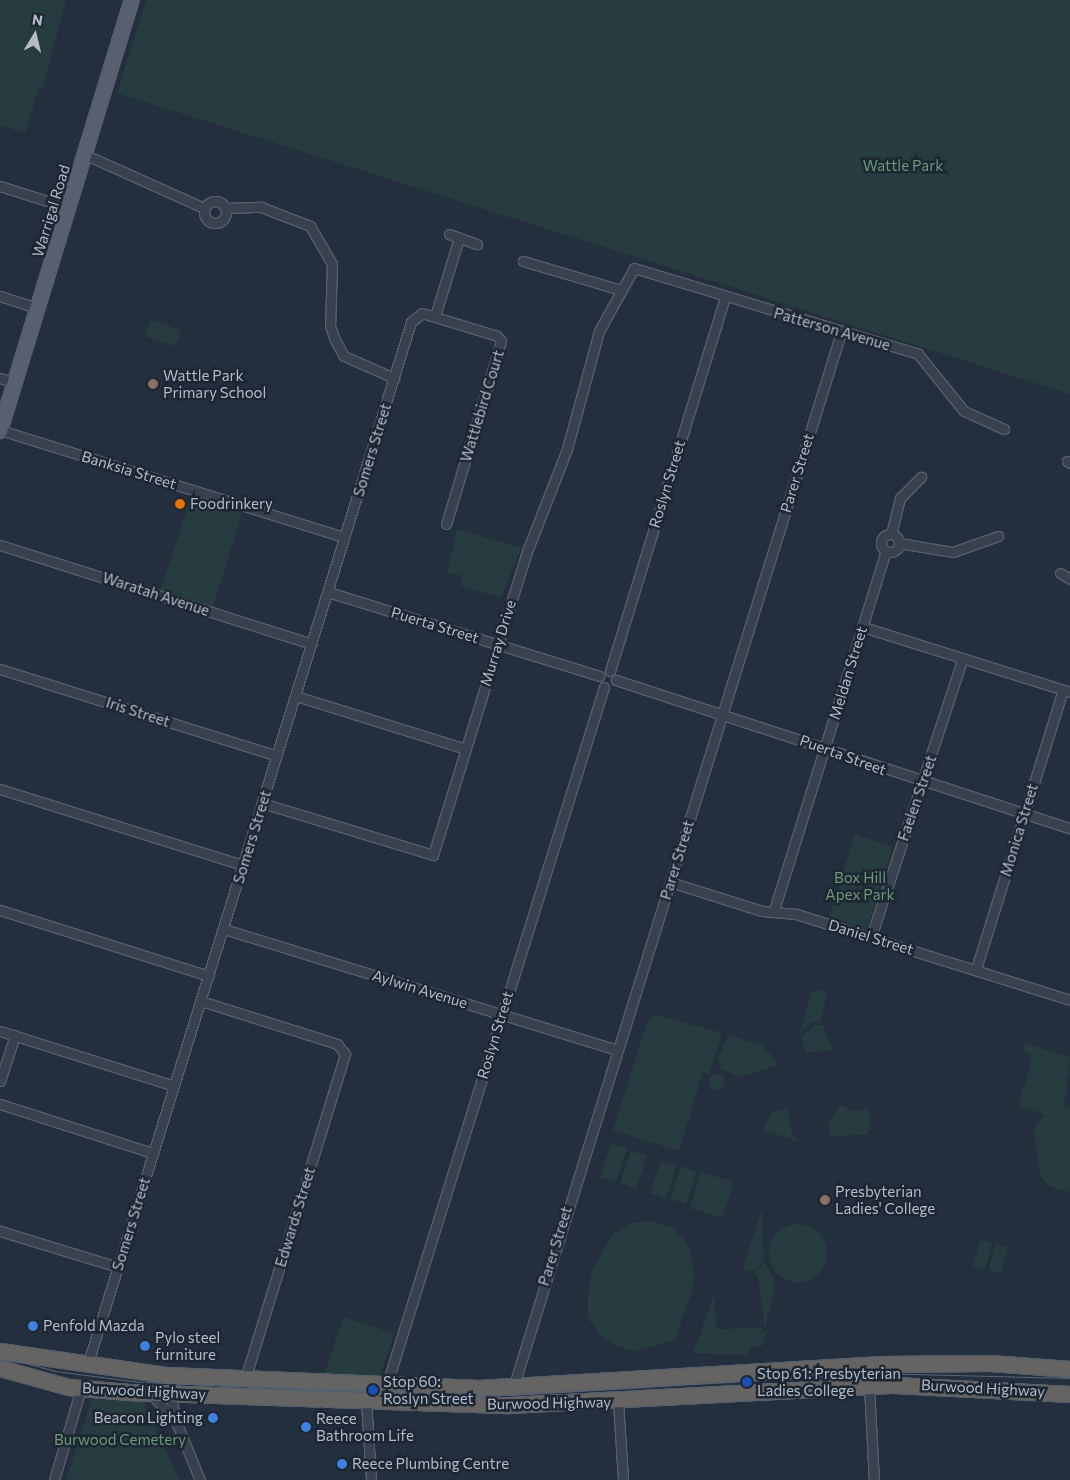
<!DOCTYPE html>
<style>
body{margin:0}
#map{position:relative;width:1070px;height:1480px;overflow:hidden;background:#242f3e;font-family:Commissioner,sans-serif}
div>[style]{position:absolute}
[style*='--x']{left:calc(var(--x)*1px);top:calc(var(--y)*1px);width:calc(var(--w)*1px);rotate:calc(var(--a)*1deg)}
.green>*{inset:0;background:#263c3f}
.round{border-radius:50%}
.roads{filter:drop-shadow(1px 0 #565f6c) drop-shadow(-1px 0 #565f6c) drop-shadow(0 1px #565f6c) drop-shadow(0 -1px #565f6c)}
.minor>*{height:9px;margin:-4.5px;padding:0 4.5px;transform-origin:4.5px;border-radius:4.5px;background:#38414e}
.minor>.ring{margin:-4.5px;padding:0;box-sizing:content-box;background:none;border:9px solid #38414e;border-radius:50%}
.primary>*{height:14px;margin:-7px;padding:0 7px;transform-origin:7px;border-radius:7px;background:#56606e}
.trunk>*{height:15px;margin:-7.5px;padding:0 7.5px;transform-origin:7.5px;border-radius:7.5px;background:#656462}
.tram>*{height:1px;margin:-0.5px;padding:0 0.5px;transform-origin:0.5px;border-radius:0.5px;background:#5a6575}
.dots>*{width:14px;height:14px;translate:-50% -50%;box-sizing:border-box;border:2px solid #1d2633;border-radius:50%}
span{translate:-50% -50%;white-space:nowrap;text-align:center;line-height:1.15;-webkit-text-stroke:5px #1d2633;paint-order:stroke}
.park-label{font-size:15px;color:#6b9a76}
.street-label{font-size:15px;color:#b4bcc9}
.poi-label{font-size:15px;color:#b4bcc9}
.left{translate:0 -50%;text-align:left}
.right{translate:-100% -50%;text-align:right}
.north{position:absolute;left:10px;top:10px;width:50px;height:50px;-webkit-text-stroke:4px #1d2633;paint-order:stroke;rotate:9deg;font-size:14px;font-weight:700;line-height:20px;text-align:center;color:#b4bcc9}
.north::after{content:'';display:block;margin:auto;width:18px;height:22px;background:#b4bcc9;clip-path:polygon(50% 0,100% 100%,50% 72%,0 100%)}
</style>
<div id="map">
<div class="green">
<i style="clip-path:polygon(0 0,66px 0,43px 88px,39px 87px,25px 133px,0 125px)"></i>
<i style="clip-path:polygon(146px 0,1070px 0,1070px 394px,117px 93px)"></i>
<i style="clip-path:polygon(150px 320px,181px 330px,175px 346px,145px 336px)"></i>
<i style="clip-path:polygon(191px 496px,242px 513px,213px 607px,161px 590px)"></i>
<i style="clip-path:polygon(457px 529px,521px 548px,501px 598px,460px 585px,463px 576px,447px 572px)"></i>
<i style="clip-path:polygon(855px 834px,893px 847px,867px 929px,829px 917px)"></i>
<i style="clip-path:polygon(818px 989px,827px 993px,821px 1021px,811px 1023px,800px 1033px,811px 993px)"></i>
<i style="clip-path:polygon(655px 1015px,719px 1032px,721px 1037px,709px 1074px,703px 1072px,679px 1151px,613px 1130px,647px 1022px)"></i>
<i style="clip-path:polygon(815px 1025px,823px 1025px,833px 1050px,806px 1053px,801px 1037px)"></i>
<i style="clip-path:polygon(728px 1035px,763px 1046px,779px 1065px,739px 1077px,720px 1068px,722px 1062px,717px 1061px)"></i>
<i style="clip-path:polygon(1025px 1043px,1070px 1057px,1064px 1106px,1070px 1108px,1070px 1192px,1050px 1186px,1040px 1176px,1034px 1129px,1045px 1114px,1018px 1106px,1030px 1066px,1031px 1054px,1022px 1051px)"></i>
<i class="round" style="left:709px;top:1074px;width:16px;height:16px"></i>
<i style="clip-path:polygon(841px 1105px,853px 1111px,868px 1109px,871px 1129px,866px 1134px,830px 1137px,828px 1122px)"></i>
<i style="clip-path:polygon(788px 1109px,792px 1135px,803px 1143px,763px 1130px,773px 1111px)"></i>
<i style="clip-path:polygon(611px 1144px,627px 1149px,616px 1182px,600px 1177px)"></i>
<i style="clip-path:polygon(631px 1151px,647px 1156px,636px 1189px,620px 1183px)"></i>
<i style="clip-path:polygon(661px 1161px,676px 1166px,666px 1199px,650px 1193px)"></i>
<i style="clip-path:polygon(681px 1166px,697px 1172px,686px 1204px,670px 1199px)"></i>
<i style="clip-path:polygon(701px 1172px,734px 1182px,722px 1218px,690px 1208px)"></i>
<i style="clip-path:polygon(762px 1210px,764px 1261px,751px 1272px,744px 1270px,744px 1264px)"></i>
<i style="clip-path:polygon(653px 1221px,673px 1228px,687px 1243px,694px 1267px,693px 1288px,675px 1340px,636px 1351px,616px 1346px,600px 1335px,588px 1318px,588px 1295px,592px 1270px,614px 1233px,631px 1223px)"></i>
<i class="round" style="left:769px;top:1224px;width:58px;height:58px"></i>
<i style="clip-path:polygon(980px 1240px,992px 1243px,985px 1269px,973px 1266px)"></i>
<i style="clip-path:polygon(995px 1244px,1008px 1247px,1001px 1273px,989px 1270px)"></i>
<i style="clip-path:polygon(765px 1263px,774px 1278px,774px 1294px,765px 1327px,758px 1275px,753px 1273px)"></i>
<i style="clip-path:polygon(714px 1295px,717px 1329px,763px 1328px,747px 1355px,693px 1353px)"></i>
<i style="clip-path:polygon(343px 1317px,394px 1333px,380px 1375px,324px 1375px)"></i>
<i style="clip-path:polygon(767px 1330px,762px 1346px,751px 1346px,758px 1334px)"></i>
<i style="clip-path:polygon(92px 1399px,144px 1401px,179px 1480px,66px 1480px)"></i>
</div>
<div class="roads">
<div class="minor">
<i style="--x:86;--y:155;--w:129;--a:24.2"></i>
<i style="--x:0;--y:186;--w:72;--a:17.7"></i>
<i class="ring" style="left:204px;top:201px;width:13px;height:13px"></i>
<i style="--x:226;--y:208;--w:35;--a:-2"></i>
<i style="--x:261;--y:207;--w:53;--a:21.2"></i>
<i style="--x:310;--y:226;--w:44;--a:59.9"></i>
<i style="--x:332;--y:264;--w:62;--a:91.8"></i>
<i style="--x:330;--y:326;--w:15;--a:70"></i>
<i style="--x:335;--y:340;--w:18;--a:61"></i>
<i style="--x:344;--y:356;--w:55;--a:23.7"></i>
<i style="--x:449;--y:234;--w:30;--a:20"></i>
<i style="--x:523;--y:261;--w:102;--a:16.5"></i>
<i style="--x:0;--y:296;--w:40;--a:18"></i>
<i style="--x:435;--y:316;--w:82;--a:-72.9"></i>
<i style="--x:0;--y:378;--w:16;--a:18"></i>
<i style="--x:0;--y:430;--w:360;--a:17.3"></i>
<i style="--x:1067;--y:461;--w:4;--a:34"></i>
<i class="ring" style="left:881px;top:534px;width:9px;height:9px"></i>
<i style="--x:891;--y:534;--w:37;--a:-76"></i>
<i style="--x:900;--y:498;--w:30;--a:-45"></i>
<i style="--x:899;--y:543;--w:55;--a:9.5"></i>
<i style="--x:953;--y:552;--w:48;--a:-19.6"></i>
<i style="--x:0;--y:545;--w:327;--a:17.6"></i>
<i style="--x:1060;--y:573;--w:12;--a:31"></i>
<i style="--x:328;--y:592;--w:284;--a:17.2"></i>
<i style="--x:863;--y:627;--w:217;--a:17.4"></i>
<i style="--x:0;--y:669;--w:290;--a:17.4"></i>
<i style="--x:610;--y:671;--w:391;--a:-72.9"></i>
<i style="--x:616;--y:680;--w:478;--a:18.1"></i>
<i style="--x:296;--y:696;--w:178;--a:17.3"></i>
<i style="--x:0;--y:789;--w:255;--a:17.4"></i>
<i style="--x:262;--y:803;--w:179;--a:16.9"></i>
<i style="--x:433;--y:855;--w:320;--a:-72.8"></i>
<i style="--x:528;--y:549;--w:107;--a:-68.7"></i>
<i style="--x:567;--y:449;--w:122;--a:-74.8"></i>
<i style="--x:599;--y:331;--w:72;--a:-60.9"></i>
<i style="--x:634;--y:268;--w:297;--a:16.8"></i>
<i style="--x:918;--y:354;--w:73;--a:51.1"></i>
<i style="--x:964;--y:411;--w:44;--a:24.2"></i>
<i style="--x:670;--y:882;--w:96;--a:17.5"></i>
<i style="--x:762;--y:911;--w:34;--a:5"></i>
<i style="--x:796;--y:914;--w:287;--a:17.4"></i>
<i style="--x:0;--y:910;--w:219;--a:17.5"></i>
<i style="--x:774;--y:910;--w:376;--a:-72.7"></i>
<i style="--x:224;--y:929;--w:411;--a:17.1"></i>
<i style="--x:871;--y:937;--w:294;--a:-71.8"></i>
<i style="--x:976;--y:969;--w:292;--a:-72.7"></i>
<i style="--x:201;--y:1001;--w:143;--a:17.5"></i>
<i style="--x:337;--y:1044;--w:13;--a:51"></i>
<i style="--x:345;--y:1054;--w:340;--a:107.1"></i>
<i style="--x:0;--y:1031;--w:182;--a:17.5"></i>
<i style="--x:0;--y:1081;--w:48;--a:-71.9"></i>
<i style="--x:0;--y:1104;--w:161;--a:17.8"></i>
<i style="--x:0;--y:1231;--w:123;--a:17"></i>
<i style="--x:87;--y:1366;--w:1093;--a:-72.76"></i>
<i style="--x:411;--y:322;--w:14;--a:-39"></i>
<i style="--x:422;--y:313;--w:78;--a:17"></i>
<i style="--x:497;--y:336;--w:6;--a:51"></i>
<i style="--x:501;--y:341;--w:191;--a:106.7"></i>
<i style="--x:387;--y:1384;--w:730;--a:-72.71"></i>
<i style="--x:869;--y:1386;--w:94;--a:87"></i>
<i style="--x:513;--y:1388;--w:1106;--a:-72.74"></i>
<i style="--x:151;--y:1394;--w:34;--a:47"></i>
<i style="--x:170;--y:1394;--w:31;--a:77"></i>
<i style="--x:177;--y:1424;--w:61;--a:67.7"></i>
<i style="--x:366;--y:1400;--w:80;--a:86.4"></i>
<i style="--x:618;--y:1402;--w:78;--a:86.3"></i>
<i style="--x:54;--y:1480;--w:96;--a:-73.6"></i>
</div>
<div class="primary">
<i style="--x:0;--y:431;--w:451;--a:-73"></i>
</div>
<div class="trunk">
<i style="--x:0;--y:1351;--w:169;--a:8.2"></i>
<i style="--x:167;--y:1375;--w:312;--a:2.4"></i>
<i style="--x:479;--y:1388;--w:404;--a:-3.4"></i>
<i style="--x:882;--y:1364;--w:108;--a:-0.5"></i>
<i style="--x:990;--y:1363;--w:80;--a:4.3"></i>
<i style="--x:0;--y:1368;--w:71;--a:15.6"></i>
<i style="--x:68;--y:1387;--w:61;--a:4.7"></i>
<i style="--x:129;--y:1392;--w:380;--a:2"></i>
<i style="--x:509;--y:1405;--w:386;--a:-3"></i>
<i style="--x:894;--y:1385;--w:176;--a:2.9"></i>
</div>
</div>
<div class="tram">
<i style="--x:0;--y:1356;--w:57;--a:15.3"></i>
<i style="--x:55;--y:1371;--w:86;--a:7.4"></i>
<i style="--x:140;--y:1382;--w:371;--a:2"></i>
<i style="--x:511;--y:1395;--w:366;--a:-3.4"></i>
<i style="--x:876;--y:1373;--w:194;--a:1.5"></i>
</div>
<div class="dots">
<i style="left:153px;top:384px;background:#8d6e63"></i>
<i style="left:180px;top:504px;background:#e8710a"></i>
<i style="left:825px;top:1200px;background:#8d6e63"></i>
<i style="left:33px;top:1326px;background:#3f7fe0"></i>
<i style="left:145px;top:1346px;background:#3f7fe0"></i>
<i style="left:747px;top:1382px;background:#1a4fb4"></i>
<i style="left:373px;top:1390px;background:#1a4fb4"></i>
<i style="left:213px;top:1418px;background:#3f7fe0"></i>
<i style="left:306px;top:1427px;background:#3f7fe0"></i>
<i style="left:342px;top:1464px;background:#3f7fe0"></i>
</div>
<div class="park-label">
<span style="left:903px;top:166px">Wattle Park</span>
<span style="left:860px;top:886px">Box Hill<br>Apex Park</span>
<span style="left:120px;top:1440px">Burwood Cemetery</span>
</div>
<div class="street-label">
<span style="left:51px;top:211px;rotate:-73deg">Warrigal Road</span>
<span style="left:832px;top:329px;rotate:16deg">Patterson Avenue</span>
<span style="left:482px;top:406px;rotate:-73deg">Wattlebird Court</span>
<span style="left:372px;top:450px;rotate:-73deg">Somers Street</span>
<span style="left:129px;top:470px;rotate:17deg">Banksia Street</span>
<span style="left:797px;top:473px;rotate:-73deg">Parer Street</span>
<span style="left:667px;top:484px;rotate:-73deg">Roslyn Street</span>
<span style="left:156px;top:594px;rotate:18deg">Waratah Avenue</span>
<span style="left:435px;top:625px;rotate:17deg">Puerta Street</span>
<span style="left:498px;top:643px;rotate:-73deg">Murray Drive</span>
<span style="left:848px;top:673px;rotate:-73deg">Meldan Street</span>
<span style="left:138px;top:712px;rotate:18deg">Iris Street</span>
<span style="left:843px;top:755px;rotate:20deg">Puerta Street</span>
<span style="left:917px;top:798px;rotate:-71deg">Faelen Street</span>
<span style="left:1019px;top:830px;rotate:-73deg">Monica Street</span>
<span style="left:252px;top:837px;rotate:-73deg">Somers Street</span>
<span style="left:677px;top:860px;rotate:-73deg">Parer Street</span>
<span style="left:871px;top:937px;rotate:17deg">Daniel Street</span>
<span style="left:420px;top:989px;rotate:17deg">Aylwin Avenue</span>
<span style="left:495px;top:1035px;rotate:-73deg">Roslyn Street</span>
<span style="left:295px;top:1217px;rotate:-73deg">Edwards Street</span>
<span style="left:131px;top:1224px;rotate:-73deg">Somers Street</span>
<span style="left:555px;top:1246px;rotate:-73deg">Parer Street</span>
<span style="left:983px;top:1388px;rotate:3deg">Burwood Highway</span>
<span style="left:144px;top:1391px;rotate:3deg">Burwood Highway</span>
<span style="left:549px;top:1403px;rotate:-1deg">Burwood Highway</span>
</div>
<div class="poi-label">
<span class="left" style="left:163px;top:384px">Wattle Park<br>Primary School</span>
<span class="left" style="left:190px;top:504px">Foodrinkery</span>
<span class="left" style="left:835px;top:1200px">Presbyterian<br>Ladies' College</span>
<span class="left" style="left:43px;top:1326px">Penfold Mazda</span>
<span class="left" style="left:155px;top:1346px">Pylo steel<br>furniture</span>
<span class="left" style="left:757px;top:1382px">Stop 61: Presbyterian<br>Ladies College</span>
<span class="left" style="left:383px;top:1390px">Stop 60:<br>Roslyn Street</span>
<span class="right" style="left:203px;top:1418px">Beacon Lighting</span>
<span class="left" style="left:316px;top:1427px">Reece<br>Bathroom Life</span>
<span class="left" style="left:352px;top:1464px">Reece Plumbing Centre</span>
</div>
<div class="north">N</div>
</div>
